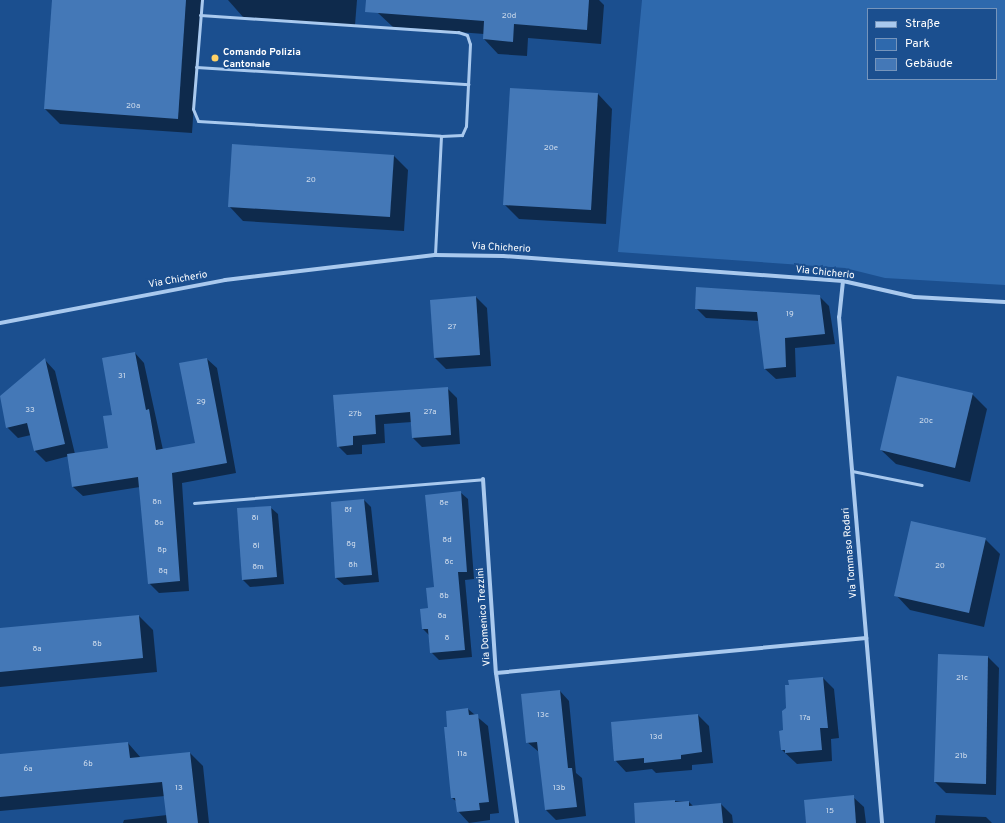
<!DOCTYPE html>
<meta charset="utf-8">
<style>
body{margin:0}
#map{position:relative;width:1005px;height:823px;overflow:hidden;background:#1b4f8f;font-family:Overpass,sans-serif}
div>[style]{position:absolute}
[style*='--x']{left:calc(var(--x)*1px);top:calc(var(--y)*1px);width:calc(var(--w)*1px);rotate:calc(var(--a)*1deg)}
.green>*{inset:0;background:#2e69ad}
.shadow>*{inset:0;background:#0007}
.building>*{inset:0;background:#4478b7}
.service>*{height:3px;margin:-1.5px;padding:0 1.5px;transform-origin:1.5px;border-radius:1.5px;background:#a9c9ee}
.minor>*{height:4px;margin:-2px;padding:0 2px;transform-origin:2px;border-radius:2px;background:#a9c9ee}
.dots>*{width:11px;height:11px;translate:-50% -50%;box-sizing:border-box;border:2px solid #1b4f8f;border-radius:50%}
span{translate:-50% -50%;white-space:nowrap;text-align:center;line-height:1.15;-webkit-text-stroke:4px #1b4f8f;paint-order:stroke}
.number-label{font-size:8px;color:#d0dded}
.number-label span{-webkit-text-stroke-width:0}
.poi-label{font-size:10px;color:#fff;font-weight:700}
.left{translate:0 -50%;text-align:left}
.street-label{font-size:10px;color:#fff}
.legend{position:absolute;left:867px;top:8px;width:130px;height:72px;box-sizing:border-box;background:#1b4f8f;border:1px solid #7695bc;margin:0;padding:5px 7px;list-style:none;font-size:12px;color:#fff}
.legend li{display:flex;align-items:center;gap:8px;height:20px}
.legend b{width:20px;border:1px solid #7695bc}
</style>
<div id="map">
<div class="green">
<i style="clip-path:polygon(evenodd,642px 0,1005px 0,1005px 285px,885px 278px,845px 268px,618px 252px,642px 0,868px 9px,996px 9px,996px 79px,868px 79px,868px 9px)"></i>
</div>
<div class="shadow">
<i style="clip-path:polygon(53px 0,201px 0,192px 133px,60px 124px,45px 109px)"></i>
<i style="clip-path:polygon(228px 0,357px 0,355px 25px,243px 17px)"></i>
<i style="clip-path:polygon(379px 0,599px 0,604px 5px,601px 44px,528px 38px,527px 56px,498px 54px,484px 39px,484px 34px,393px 27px,378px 13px)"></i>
<i style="clip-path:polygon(598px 94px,612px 109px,606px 224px,519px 219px,504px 204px)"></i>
<i style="clip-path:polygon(394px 156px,408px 170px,404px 231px,243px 221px,229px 206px)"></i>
<i style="clip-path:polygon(819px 296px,829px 306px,835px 344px,795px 348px,796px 377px,776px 379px,765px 369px,760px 321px,706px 318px,696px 308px)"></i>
<i style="clip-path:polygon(476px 297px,487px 308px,491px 366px,446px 369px,435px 358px)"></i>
<i style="clip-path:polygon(135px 353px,144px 363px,163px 450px,196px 444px,207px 359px,217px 368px,236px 473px,182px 483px,189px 591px,159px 593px,149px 583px,140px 487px,83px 496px,73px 487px,69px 456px,46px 462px,35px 451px,31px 435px,18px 438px,7px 427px,45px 360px,55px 371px,75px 454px,109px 449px,113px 416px)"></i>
<i style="clip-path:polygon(447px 388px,457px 398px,460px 444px,422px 447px,413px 438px,412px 422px,384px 424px,385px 443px,362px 445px,362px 454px,347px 455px,338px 446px,335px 396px)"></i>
<i style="clip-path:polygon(972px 394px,987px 409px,970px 482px,896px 464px,881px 450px)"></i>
<i style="clip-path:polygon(460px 492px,468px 499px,474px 579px,465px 580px,472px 657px,439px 660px,431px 652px,430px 636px,423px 629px)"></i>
<i style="clip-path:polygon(364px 500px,371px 507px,379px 582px,344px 585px,336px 578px)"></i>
<i style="clip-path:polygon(270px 507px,278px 514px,284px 584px,250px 587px,243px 580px)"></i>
<i style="clip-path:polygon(985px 539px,1000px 554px,984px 627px,910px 610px,896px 595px)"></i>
<i style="clip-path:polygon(139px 616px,153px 630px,157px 672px,0 687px,0 629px)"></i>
<i style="clip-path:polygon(988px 657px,999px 668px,996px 795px,946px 793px,935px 782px)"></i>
<i style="clip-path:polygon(823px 678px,834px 689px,839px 738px,831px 739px,832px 761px,797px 764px,782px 750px,790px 686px)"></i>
<i style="clip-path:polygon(560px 691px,569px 701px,576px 773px,582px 778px,586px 816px,556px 820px,546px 810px,539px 752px,527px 742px)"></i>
<i style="clip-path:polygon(468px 709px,488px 726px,499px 813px,490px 814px,490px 820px,469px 823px,458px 811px,457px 802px,452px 798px)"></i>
<i style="clip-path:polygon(698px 715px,709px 726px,713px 763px,692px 765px,692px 770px,656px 773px,652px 769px,626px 772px,615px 760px)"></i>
<i style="clip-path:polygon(128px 743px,141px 758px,190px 753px,203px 766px,209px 823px,123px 823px,124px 820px,167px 815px,165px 796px,0 811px,0 755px)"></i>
<i style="clip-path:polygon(853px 797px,864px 807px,866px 823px,807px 823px)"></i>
<i style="clip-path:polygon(675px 801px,689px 802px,693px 806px,721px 804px,732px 815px,733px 823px,638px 823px,635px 804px)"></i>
<i style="clip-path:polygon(936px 815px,986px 817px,992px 823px,935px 823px)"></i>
</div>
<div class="building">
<i style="clip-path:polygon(52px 0,186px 0,178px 119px,44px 109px)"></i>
<i style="clip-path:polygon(366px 0,589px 0,587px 30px,514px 24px,513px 42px,483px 39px,484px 21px,365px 12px)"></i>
<i style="clip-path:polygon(510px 88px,598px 93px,591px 210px,503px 205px)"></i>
<i style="clip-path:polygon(232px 144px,394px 155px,390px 217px,228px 207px)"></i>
<i style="clip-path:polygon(696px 287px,820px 295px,825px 334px,785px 338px,786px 367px,764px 369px,757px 312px,695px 309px)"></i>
<i style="clip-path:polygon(476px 296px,480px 355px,434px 358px,430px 300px)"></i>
<i style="clip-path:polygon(135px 352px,146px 410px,149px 409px,156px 450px,195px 443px,179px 363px,207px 358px,227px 463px,172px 473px,180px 581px,148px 584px,138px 477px,72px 487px,67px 454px,108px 448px,103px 416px,112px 415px,102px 358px)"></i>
<i style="clip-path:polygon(45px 358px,65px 444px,34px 451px,27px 423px,6px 428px,0 396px)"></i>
<i style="clip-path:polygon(897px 376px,973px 393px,955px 468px,880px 450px)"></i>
<i style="clip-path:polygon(448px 387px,451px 435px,412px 438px,410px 412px,375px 415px,376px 434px,353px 436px,353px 445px,337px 447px,333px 395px)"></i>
<i style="clip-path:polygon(461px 491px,467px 572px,458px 572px,465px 650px,430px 653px,428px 629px,422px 629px,420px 609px,428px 608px,426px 588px,434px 587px,425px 495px)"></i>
<i style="clip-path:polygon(364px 499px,372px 575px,335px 578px,331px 502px)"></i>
<i style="clip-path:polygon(271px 506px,277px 577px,242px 580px,237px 508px)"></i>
<i style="clip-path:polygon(911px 521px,986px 538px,969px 613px,894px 596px)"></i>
<i style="clip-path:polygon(139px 615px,143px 658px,0 672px,0 628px)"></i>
<i style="clip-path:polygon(938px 654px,988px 656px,986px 784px,934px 782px)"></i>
<i style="clip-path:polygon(823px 677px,828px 728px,820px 728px,822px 750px,785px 753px,785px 750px,781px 750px,779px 731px,783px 730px,782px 711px,786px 708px,785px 685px,789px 685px,788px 680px)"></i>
<i style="clip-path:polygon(560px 690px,568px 768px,572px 768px,577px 807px,545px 810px,537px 742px,526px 743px,521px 694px)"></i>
<i style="clip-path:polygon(468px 708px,469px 715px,478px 714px,489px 802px,479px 803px,480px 810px,457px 812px,455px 798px,451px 798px,444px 727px,447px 727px,446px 711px)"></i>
<i style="clip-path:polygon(698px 714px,702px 752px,681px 755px,681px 759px,644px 763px,644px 758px,614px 761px,611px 722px)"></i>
<i style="clip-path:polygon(128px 742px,130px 758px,190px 752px,198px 823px,167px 823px,162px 782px,0 797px,0 754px)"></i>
<i style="clip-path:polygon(854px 795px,856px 823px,806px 823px,804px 800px)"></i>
<i style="clip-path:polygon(675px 800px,675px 802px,689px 801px,689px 806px,721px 803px,723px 823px,635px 823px,634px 803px)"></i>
</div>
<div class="service">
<i style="--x:202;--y:0;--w:109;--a:94.7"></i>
<i style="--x:193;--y:109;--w:13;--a:67"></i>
<i style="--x:198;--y:121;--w:243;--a:3.5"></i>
<i style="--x:200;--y:15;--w:259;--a:3.8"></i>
<i style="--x:458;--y:32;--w:9;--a:18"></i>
<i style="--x:467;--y:35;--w:9;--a:72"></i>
<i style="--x:470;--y:44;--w:82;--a:92.8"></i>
<i style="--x:466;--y:126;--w:10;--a:114"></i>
<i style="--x:462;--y:135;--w:21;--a:177"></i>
<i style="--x:441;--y:136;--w:119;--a:92.9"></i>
<i style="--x:196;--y:67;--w:273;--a:3.6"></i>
<i style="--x:852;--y:471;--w:71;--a:11.3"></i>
<i style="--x:194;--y:503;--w:290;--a:-4.7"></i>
</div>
<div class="minor">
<i style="--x:843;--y:281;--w:36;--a:96"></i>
<i style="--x:839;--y:317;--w:508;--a:85.14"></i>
<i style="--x:0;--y:323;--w:229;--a:-10.8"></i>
<i style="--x:225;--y:280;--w:211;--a:-6.8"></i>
<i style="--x:435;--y:255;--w:68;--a:0.8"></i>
<i style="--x:503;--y:256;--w:341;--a:4.2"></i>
<i style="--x:843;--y:281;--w:73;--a:12.7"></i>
<i style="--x:914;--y:297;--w:91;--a:3.1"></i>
<i style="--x:483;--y:479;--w:194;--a:86.2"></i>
<i style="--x:496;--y:673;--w:151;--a:82"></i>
<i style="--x:496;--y:673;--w:372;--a:-5.4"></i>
</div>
<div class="dots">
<i style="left:215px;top:58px;background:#ffd166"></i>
</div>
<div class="number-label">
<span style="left:509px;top:17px">20d</span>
<span style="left:133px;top:107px">20a</span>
<span style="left:551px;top:149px">20e</span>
<span style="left:311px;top:181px">20</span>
<span style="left:790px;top:315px">19</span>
<span style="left:452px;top:328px">27</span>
<span style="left:122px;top:377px">31</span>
<span style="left:201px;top:403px">29</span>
<span style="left:30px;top:411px">33</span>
<span style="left:430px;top:413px">27a</span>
<span style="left:355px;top:415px">27b</span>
<span style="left:926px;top:422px">20c</span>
<span style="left:157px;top:503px">8n</span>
<span style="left:444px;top:504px">8e</span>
<span style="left:348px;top:511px">8f</span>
<span style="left:255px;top:519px">8i</span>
<span style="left:159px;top:524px">8o</span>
<span style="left:447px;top:541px">8d</span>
<span style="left:351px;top:545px">8g</span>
<span style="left:256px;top:547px">8l</span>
<span style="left:162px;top:551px">8p</span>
<span style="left:449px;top:563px">8c</span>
<span style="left:353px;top:566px">8h</span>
<span style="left:940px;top:567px">20</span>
<span style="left:258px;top:568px">8m</span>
<span style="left:163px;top:572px">8q</span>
<span style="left:444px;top:597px">8b</span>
<span style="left:442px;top:617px">8a</span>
<span style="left:447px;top:639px">8</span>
<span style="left:97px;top:645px">8b</span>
<span style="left:37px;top:650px">8a</span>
<span style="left:962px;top:679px">21c</span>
<span style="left:543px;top:716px">13c</span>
<span style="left:805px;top:719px">17a</span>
<span style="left:656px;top:738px">13d</span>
<span style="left:462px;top:755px">11a</span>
<span style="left:961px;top:757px">21b</span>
<span style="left:88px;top:765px">6b</span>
<span style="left:28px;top:770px">6a</span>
<span style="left:179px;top:789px">13</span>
<span style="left:559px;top:789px">13b</span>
<span style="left:830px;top:812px">15</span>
</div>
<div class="poi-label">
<span class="left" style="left:223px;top:58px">Comando Polizia<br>Cantonale</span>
</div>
<div class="street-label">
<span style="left:501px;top:248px;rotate:3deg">Via Chicherio</span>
<span style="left:825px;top:273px;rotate:6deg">Via Chicherio</span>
<span style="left:178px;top:280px;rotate:-10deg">Via Chicherio</span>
<span style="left:850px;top:553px;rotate:-95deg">Via Tommaso Rodari</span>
<span style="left:484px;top:617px;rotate:-94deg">Via Domenico Trezzini</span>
</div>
<ul class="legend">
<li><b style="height:5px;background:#a9c9ee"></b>Straße</li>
<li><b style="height:11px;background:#2e69ad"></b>Park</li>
<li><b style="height:11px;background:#4478b7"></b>Gebäude</li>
</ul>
</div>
